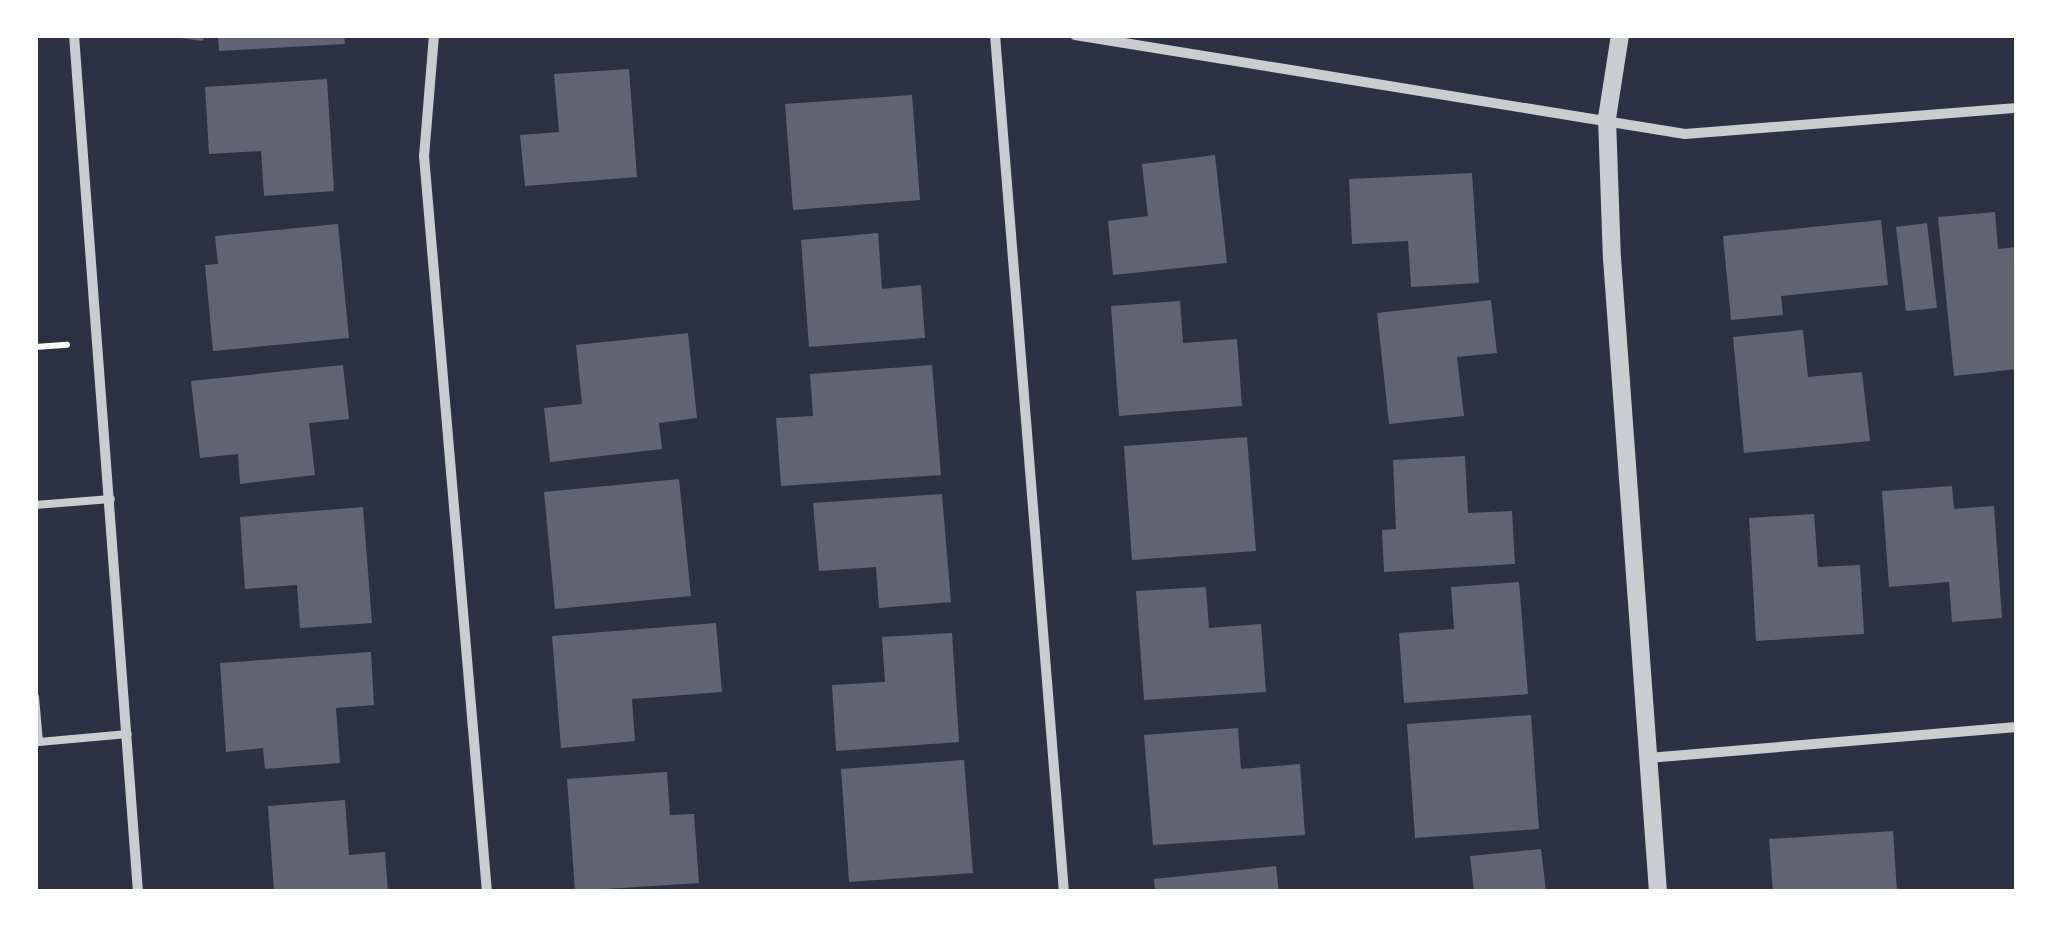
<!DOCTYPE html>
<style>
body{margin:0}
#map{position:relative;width:2052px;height:927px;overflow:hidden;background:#2d3142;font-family:Mulish,sans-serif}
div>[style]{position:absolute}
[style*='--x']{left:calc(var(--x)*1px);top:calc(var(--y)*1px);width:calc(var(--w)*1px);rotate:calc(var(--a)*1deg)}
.building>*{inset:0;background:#626471}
.path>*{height:6px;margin:-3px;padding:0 3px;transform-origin:3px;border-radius:3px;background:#fff}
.service>*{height:8px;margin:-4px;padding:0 4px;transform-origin:4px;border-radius:4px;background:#caccd0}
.minor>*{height:10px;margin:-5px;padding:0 5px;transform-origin:5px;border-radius:5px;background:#caccd0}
.tertiary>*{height:18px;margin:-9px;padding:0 9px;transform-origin:9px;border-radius:9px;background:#caccd0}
span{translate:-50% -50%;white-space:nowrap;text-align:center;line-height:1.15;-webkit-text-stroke:8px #fff;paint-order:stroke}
.frame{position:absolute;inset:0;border:38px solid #fff;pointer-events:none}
</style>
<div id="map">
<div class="building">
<i style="clip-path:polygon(156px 35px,204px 35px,203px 41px)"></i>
<i style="clip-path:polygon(218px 35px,344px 35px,345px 44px,219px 51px)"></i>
<i style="clip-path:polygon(629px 69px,637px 177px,525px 186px,520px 135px,559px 132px,554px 74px)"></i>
<i style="clip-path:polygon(327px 79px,334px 191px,264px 196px,261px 151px,209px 154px,205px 87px)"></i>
<i style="clip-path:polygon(912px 95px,920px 200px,793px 210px,785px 104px)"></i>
<i style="clip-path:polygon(1215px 155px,1227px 263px,1113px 275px,1108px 221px,1148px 216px,1142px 164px)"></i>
<i style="clip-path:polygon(1472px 173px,1479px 283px,1411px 287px,1408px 241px,1352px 244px,1349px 179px)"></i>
<i style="clip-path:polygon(1995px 212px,1998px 249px,2017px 247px,2017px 369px,1954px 376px,1938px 217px)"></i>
<i style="clip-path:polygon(1881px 220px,1888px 285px,1781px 296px,1783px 315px,1731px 320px,1723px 236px)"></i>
<i style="clip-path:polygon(1927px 223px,1937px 308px,1906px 311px,1896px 227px)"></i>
<i style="clip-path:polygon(338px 224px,349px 338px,213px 351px,205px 265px,218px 264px,215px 236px)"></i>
<i style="clip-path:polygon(878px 233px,882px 289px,921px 285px,925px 338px,809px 347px,801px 240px)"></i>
<i style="clip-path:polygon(1491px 300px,1497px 353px,1457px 357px,1464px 416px,1389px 424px,1377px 313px)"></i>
<i style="clip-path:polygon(1180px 301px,1183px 343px,1237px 339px,1242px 406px,1119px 416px,1111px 306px)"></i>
<i style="clip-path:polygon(1803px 330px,1808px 377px,1862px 372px,1870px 441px,1744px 453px,1733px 337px)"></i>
<i style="clip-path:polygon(688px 333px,697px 418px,659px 423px,662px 449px,550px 462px,544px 408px,582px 404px,576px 345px)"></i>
<i style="clip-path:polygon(343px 365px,349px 419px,309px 423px,315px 475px,240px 484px,238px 454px,200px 458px,191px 381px)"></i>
<i style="clip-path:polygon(932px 365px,941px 475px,781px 486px,776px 418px,813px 416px,810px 374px)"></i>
<i style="clip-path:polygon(1247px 437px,1256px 551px,1132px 560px,1124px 446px)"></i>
<i style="clip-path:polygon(1465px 456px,1468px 513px,1512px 511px,1515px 564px,1384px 572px,1382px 530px,1396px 529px,1393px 460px)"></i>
<i style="clip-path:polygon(679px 479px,691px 596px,555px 609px,544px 492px)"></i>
<i style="clip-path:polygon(1952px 486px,1954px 509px,1994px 506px,2002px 618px,1952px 622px,1949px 582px,1889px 587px,1882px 491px)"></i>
<i style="clip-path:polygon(942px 494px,951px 602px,879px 608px,876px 567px,819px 571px,813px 503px)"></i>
<i style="clip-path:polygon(363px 507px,372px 623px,300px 628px,297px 585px,245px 589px,240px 517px)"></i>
<i style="clip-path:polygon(1814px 514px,1818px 567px,1860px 565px,1864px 634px,1756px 641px,1749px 518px)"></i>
<i style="clip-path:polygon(1519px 582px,1528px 694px,1404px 703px,1399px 633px,1454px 629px,1451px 587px)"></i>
<i style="clip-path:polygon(1206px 587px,1209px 628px,1261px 624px,1266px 692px,1144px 700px,1136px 591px)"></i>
<i style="clip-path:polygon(716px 623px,722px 692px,632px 699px,635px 741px,561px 748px,552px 636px)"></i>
<i style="clip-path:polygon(952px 633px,959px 742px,836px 751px,832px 685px,885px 682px,882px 637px)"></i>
<i style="clip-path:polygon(371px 652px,374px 705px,336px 708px,340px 763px,265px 769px,263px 748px,226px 752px,220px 663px)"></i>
<i style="clip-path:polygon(1531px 715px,1539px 829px,1415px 838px,1407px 724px)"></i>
<i style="clip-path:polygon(1238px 728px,1241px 769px,1300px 764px,1305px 835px,1153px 845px,1144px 735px)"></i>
<i style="clip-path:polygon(964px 760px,973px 873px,849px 882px,841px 769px)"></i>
<i style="clip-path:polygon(667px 772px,670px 815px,694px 814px,699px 883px,575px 891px,567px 779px)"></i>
<i style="clip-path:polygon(345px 800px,349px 855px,385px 852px,388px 892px,274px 892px,268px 806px)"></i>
<i style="clip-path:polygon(1893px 831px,1897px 892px,1773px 892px,1769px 839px)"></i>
<i style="clip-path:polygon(1541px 849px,1546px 892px,1474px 892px,1470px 856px)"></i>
<i style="clip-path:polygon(1276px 866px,1279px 892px,1155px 892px,1154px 879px)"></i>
</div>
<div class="path">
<i style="--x:35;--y:347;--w:32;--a:-4"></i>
</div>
<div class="service">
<i style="--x:35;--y:505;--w:76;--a:-4.5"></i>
<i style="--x:35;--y:697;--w:45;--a:84.9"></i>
<i style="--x:39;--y:742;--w:89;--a:-5.1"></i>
</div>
<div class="minor">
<i style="--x:74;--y:35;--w:859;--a:85.73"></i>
<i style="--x:434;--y:35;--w:121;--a:94.7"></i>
<i style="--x:424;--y:156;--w:739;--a:85.11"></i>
<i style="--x:995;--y:35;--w:860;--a:85.4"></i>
<i style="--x:1075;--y:35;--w:618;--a:9.22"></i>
<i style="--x:1685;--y:134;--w:333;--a:-4.5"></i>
<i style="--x:1648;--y:758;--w:370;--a:-4.8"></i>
</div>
<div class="tertiary">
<i style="--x:1620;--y:35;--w:84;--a:98.9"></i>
<i style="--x:1607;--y:118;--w:140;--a:88"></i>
<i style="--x:1612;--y:258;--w:636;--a:85.85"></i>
</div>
<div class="frame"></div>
</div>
